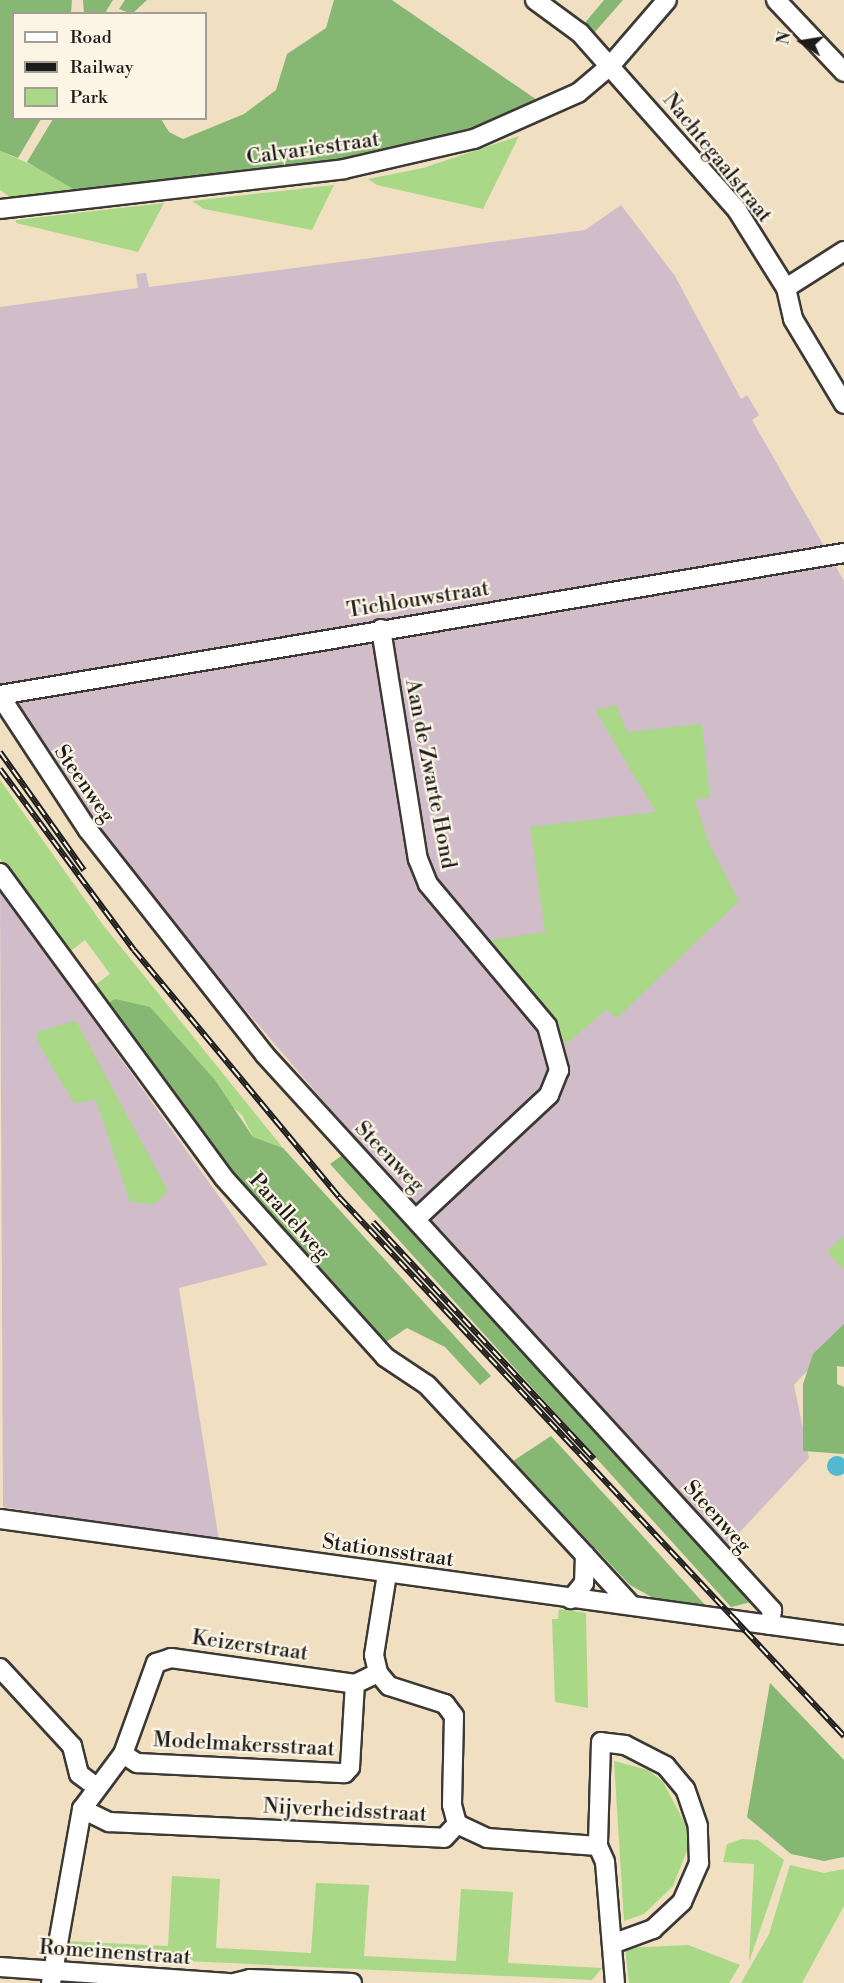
<!DOCTYPE html>
<style>
body{margin:0}
#map{position:relative;width:844px;height:1983px;overflow:hidden;background:#f0e0c1;font-family:"Libre Bodoni",serif}
div>[style]{position:absolute}
[style*='--x']{left:calc(var(--x)*1px);top:calc(var(--y)*1px);width:calc(var(--w)*1px);rotate:calc(var(--a)*1deg)}
.industrial>*{inset:0;background:#d1bdc9}
.green>*{inset:0;background:#a9d886}
.forest>*{inset:0;background:#86b873}
.water>*{inset:0;background:#52b9d0}
.round{border-radius:50%}
.roads{filter:drop-shadow(2px 0 #3c3935) drop-shadow(-2px 0 #3c3935) drop-shadow(0 2px #3c3935) drop-shadow(0 -2px #3c3935)}
.minor>*{height:18px;margin:-9px;padding:0 9px;transform-origin:9px;border-radius:9px;background:#fff}
.rail>*{height:6px;margin-top:-3px;transform-origin:0;background:repeating-linear-gradient(90deg,#fcf5e5 0 11px,#1c1c1c 0 22px);box-sizing:border-box;border-block:2px solid #1c1c1c}
span{translate:-50% -50%;white-space:nowrap;text-align:center;line-height:1.15;-webkit-text-stroke:4.5px #fcf5e5;paint-order:stroke}
.street-label{font-size:21px;color:#1c1c1c}
.legend{position:absolute;left:12px;top:12px;width:195px;height:108px;box-sizing:border-box;background:#fcf5e5;border:2px solid #a29e95;margin:0;padding:8px 10px;list-style:none;font-size:18px;color:#1c1c1c}
.legend li{display:flex;align-items:center;gap:12px;height:30px}
.legend b{width:30px;border:2px solid #a29e95}
.north{position:absolute;left:772px;top:12px;width:60px;height:60px;-webkit-text-stroke:4px #fcf5e5;paint-order:stroke;rotate:282deg;font-size:16px;font-weight:700;line-height:24px;text-align:center;color:#1c1c1c}
.north::after{content:'';display:block;margin:auto;width:21px;height:27px;background:#1c1c1c;clip-path:polygon(50% 0,100% 100%,50% 72%,0 100%)}
</style>
<div id="map">
<div class="industrial">
<i style="clip-path:polygon(621px 205px,675px 276px,741px 399px,747px 395px,759px 415px,752px 420px,844px 581px,844px 1332px,794px 1385px,809px 1458px,725px 1548px,463px 1265px,64px 797px,0 685px,0 307px,138px 288px,136px 274px,146px 273px,149px 287px,585px 230px)"></i>
<i style="clip-path:polygon(0 889px,268px 1265px,179px 1288px,219px 1540px,3px 1507px)"></i>
</div>
<div class="green">
<i style="clip-path:polygon(519px 136px,483px 209px,377px 185px,368px 179px,423px 168px)"></i>
<i style="clip-path:polygon(0 151px,37px 167px,77px 191px,11px 198px,0 190px)"></i>
<i style="clip-path:polygon(334px 185px,312px 230px,204px 209px,192px 201px)"></i>
<i style="clip-path:polygon(164px 203px,138px 252px,16px 223px,16px 220px)"></i>
<i style="clip-path:polygon(616px 705px,627px 732px,702px 724px,710px 797px,695px 800px,709px 844px,739px 901px,617px 1018px,607px 1009px,566px 1044px,549px 1014px,484px 941px,545px 932px,530px 827px,656px 812px,595px 710px)"></i>
<i style="clip-path:polygon(0 780px,103px 925px,283px 1148px,253px 1137px,242px 1115px,107px 1004px,95px 985px,110px 974px,85px 940px,67px 954px,0 859px)"></i>
<i style="clip-path:polygon(76px 1021px,168px 1191px,155px 1204px,130px 1202px,96px 1100px,74px 1103px,39px 1045px,36px 1032px)"></i>
<i style="clip-path:polygon(844px 1236px,844px 1270px,827px 1251px)"></i>
<i style="clip-path:polygon(559px 1609px,586px 1613px,588px 1708px,555px 1702px,552px 1619px,558px 1619px)"></i>
<i style="clip-path:polygon(614px 1761px,648px 1770px,663px 1782px,688px 1829px,688px 1848px,673px 1886px,644px 1914px,624px 1921px)"></i>
<i style="clip-path:polygon(742px 1839px,758px 1840px,784px 1860px,749px 1962px,754px 1864px,723px 1862px,727px 1844px)"></i>
<i style="clip-path:polygon(790px 1865px,824px 1873px,844px 1869px,844px 1906px,802px 1983px,741px 1983px,769px 1934px)"></i>
<i style="clip-path:polygon(172px 1876px,220px 1879px,216px 1948px,311px 1953px,316px 1883px,369px 1885px,364px 1956px,456px 1961px,461px 1889px,513px 1892px,508px 1963px,602px 1968px,592px 1980px,77px 1956px,65px 1941px,168px 1946px)"></i>
<i style="clip-path:polygon(688px 1945px,740px 1965px,729px 1983px,629px 1983px,625px 1948px)"></i>
</div>
<div class="forest">
<i style="clip-path:polygon(0 0,72px 0,71px 13px,14px 14px,14px 118px,41px 119px,18px 158px,0 151px)"></i>
<i style="clip-path:polygon(83px 0,113px 0,105px 13px,84px 14px)"></i>
<i style="clip-path:polygon(125px 0,147px 0,132px 14px,119px 9px)"></i>
<i style="clip-path:polygon(334px 0,392px 0,537px 100px,474px 131px,405px 150px,232px 173px,77px 191px,27px 162px,53px 119px,161px 119px,169px 132px,183px 139px,244px 114px,276px 90px,287px 54px,326px 28px)"></i>
<i style="clip-path:polygon(604px 0,623px 0,594px 33px,583px 25px)"></i>
<i style="clip-path:polygon(115px 999px,150px 1007px,215px 1080px,253px 1137px,283px 1148px,491px 1376px,480px 1385px,445px 1347px,407px 1328px,383px 1344px,231px 1173px,107px 1004px)"></i>
<i style="clip-path:polygon(344px 1154px,755px 1601px,731px 1607px,330px 1164px)"></i>
<i style="clip-path:polygon(844px 1324px,844px 1367px,837px 1366px,837px 1384px,844px 1387px,844px 1454px,803px 1451px,803px 1384px,813px 1354px)"></i>
<i style="clip-path:polygon(551px 1436px,650px 1544px,706px 1606px,655px 1599px,630px 1585px,513px 1461px)"></i>
<i style="clip-path:polygon(770px 1683px,844px 1760px,844px 1857px,824px 1861px,791px 1854px,747px 1817px)"></i>
</div>
<div class="water">
<i class="round" style="left:827px;top:1456px;width:20px;height:20px"></i>
</div>
<div class="roads">
<div class="minor">
<i style="--x:535;--y:0;--w:56;--a:36.3"></i>
<i style="--x:580;--y:33;--w:237;--a:48.4"></i>
<i style="--x:737;--y:210;--w:92;--a:57.9"></i>
<i style="--x:786;--y:288;--w:32;--a:77"></i>
<i style="--x:793;--y:319;--w:99;--a:59"></i>
<i style="--x:776;--y:0;--w:99;--a:46.6"></i>
<i style="--x:0;--y:209;--w:346;--a:-6.6"></i>
<i style="--x:344;--y:169;--w:133;--a:-13"></i>
<i style="--x:474;--y:139;--w:114;--a:-23.9"></i>
<i style="--x:578;--y:93;--w:42;--a:-40.2"></i>
<i style="--x:610;--y:66;--w:87;--a:-49.2"></i>
<i style="--x:786;--y:288;--w:69;--a:-32.5"></i>
<i style="--x:381;--y:629;--w:233;--a:80.9"></i>
<i style="--x:418;--y:859;--w:27;--a:68"></i>
<i style="--x:428;--y:884;--w:185;--a:50"></i>
<i style="--x:547;--y:1026;--w:46;--a:74.7"></i>
<i style="--x:559;--y:1070;--w:27;--a:112"></i>
<i style="--x:549;--y:1095;--w:180;--a:137"></i>
<i style="--x:0;--y:695;--w:856;--a:-9.55"></i>
<i style="--x:0;--y:696;--w:160;--a:56.7"></i>
<i style="--x:88;--y:830;--w:286;--a:51.8"></i>
<i style="--x:265;--y:1055;--w:752;--a:47.59"></i>
<i style="--x:772;--y:1610;--w:15;--a:98"></i>
<i style="--x:0;--y:873;--w:378;--a:53.7"></i>
<i style="--x:224;--y:1178;--w:241;--a:48"></i>
<i style="--x:385;--y:1357;--w:50;--a:33.7"></i>
<i style="--x:427;--y:1385;--w:232;--a:47.1"></i>
<i style="--x:585;--y:1555;--w:28;--a:92"></i>
<i style="--x:584;--y:1583;--w:21;--a:129"></i>
<i style="--x:0;--y:1519;--w:852;--a:7.83"></i>
<i style="--x:585;--y:1555;--w:68;--a:47.4"></i>
<i style="--x:387;--y:1574;--w:82;--a:99.1"></i>
<i style="--x:374;--y:1655;--w:18;--a:77"></i>
<i style="--x:378;--y:1673;--w:17;--a:50"></i>
<i style="--x:389;--y:1686;--w:59;--a:17.8"></i>
<i style="--x:445;--y:1704;--w:15;--a:53"></i>
<i style="--x:454;--y:1716;--w:89;--a:91.3"></i>
<i style="--x:452;--y:1805;--w:20;--a:75"></i>
<i style="--x:0;--y:1668;--w:106;--a:47.3"></i>
<i style="--x:72;--y:1746;--w:29;--a:76"></i>
<i style="--x:79;--y:1774;--w:21;--a:37"></i>
<i style="--x:123;--y:1754;--w:17;--a:33"></i>
<i style="--x:137;--y:1763;--w:208;--a:2.8"></i>
<i style="--x:345;--y:1773;--w:8;--a:-50"></i>
<i style="--x:350;--y:1767;--w:83;--a:-86.6"></i>
<i style="--x:82;--y:1809;--w:30;--a:26"></i>
<i style="--x:109;--y:1822;--w:335;--a:2.7"></i>
<i style="--x:444;--y:1838;--w:19;--a:-47"></i>
<i style="--x:457;--y:1824;--w:33;--a:25"></i>
<i style="--x:487;--y:1838;--w:111;--a:4.1"></i>
<i style="--x:612;--y:1944;--w:44;--a:-20.1"></i>
<i style="--x:653;--y:1929;--w:40;--a:-43"></i>
<i style="--x:682;--y:1902;--w:43;--a:-66.4"></i>
<i style="--x:699;--y:1863;--w:37;--a:-92"></i>
<i style="--x:698;--y:1826;--w:39;--a:-109"></i>
<i style="--x:685;--y:1789;--w:30;--a:-130"></i>
<i style="--x:666;--y:1766;--w:46;--a:-152.9"></i>
<i style="--x:625;--y:1745;--w:24;--a:-173"></i>
<i style="--x:601;--y:1742;--w:104;--a:91.7"></i>
<i style="--x:598;--y:1846;--w:17;--a:66"></i>
<i style="--x:605;--y:1862;--w:121;--a:85.3"></i>
<i style="--x:0;--y:1967;--w:229;--a:4"></i>
<i style="--x:51;--y:1983;--w:177;--a:-79.9"></i>
<i style="--x:82;--y:1809;--w:69;--a:-53.3"></i>
<i style="--x:123;--y:1754;--w:97;--a:-70.1"></i>
<i style="--x:156;--y:1663;--w:16;--a:-18"></i>
<i style="--x:171;--y:1658;--w:186;--a:8"></i>
<i style="--x:355;--y:1684;--w:25;--a:-26"></i>
<i style="--x:234;--y:1983;--w:16;--a:-14"></i>
<i style="--x:250;--y:1979;--w:102;--a:2.2"></i>
</div>
</div>
<div class="rail">
<i style="--x:0;--y:752;--w:145;--a:54.6"></i>
<i style="--x:0;--y:769;--w:225;--a:53.5"></i>
<i style="--x:134;--y:950;--w:321;--a:50.3"></i>
<i style="--x:339;--y:1197;--w:739;--a:46.87"></i>
<i style="--x:373;--y:1222;--w:324;--a:47"></i>
</div>
<div class="street-label">
<span style="left:313px;top:149px;rotate:-8deg">Calvariestraat</span>
<span style="left:717px;top:158px;rotate:51deg">Nachtegaalstraat</span>
<span style="left:418px;top:600px;rotate:-9deg">Tichlouwstraat</span>
<span style="left:430px;top:774px;rotate:79deg">Aan de Zwarte Hond</span>
<span style="left:84px;top:784px;rotate:55deg">Steenweg</span>
<span style="left:389px;top:1157px;rotate:46deg">Steenweg</span>
<span style="left:289px;top:1217px;rotate:48deg">Parallelweg</span>
<span style="left:717px;top:1517px;rotate:48deg">Steenweg</span>
<span style="left:388px;top:1551px;rotate:8deg">Stationsstraat</span>
<span style="left:250px;top:1646px;rotate:8deg">Keizerstraat</span>
<span style="left:244px;top:1745px;rotate:3deg">Modelmakersstraat</span>
<span style="left:345px;top:1811px;rotate:3deg">Nijverheidsstraat</span>
<span style="left:115px;top:1953px;rotate:4deg">Romeinenstraat</span>
</div>
<ul class="legend">
<li><b style="height:8px;background:#fff"></b>Road</li>
<li><b style="height:8px;background:#1c1c1c"></b>Railway</li>
<li><b style="height:16px;background:#a9d886"></b>Park</li>
</ul>
<div class="north">N</div>
</div>
